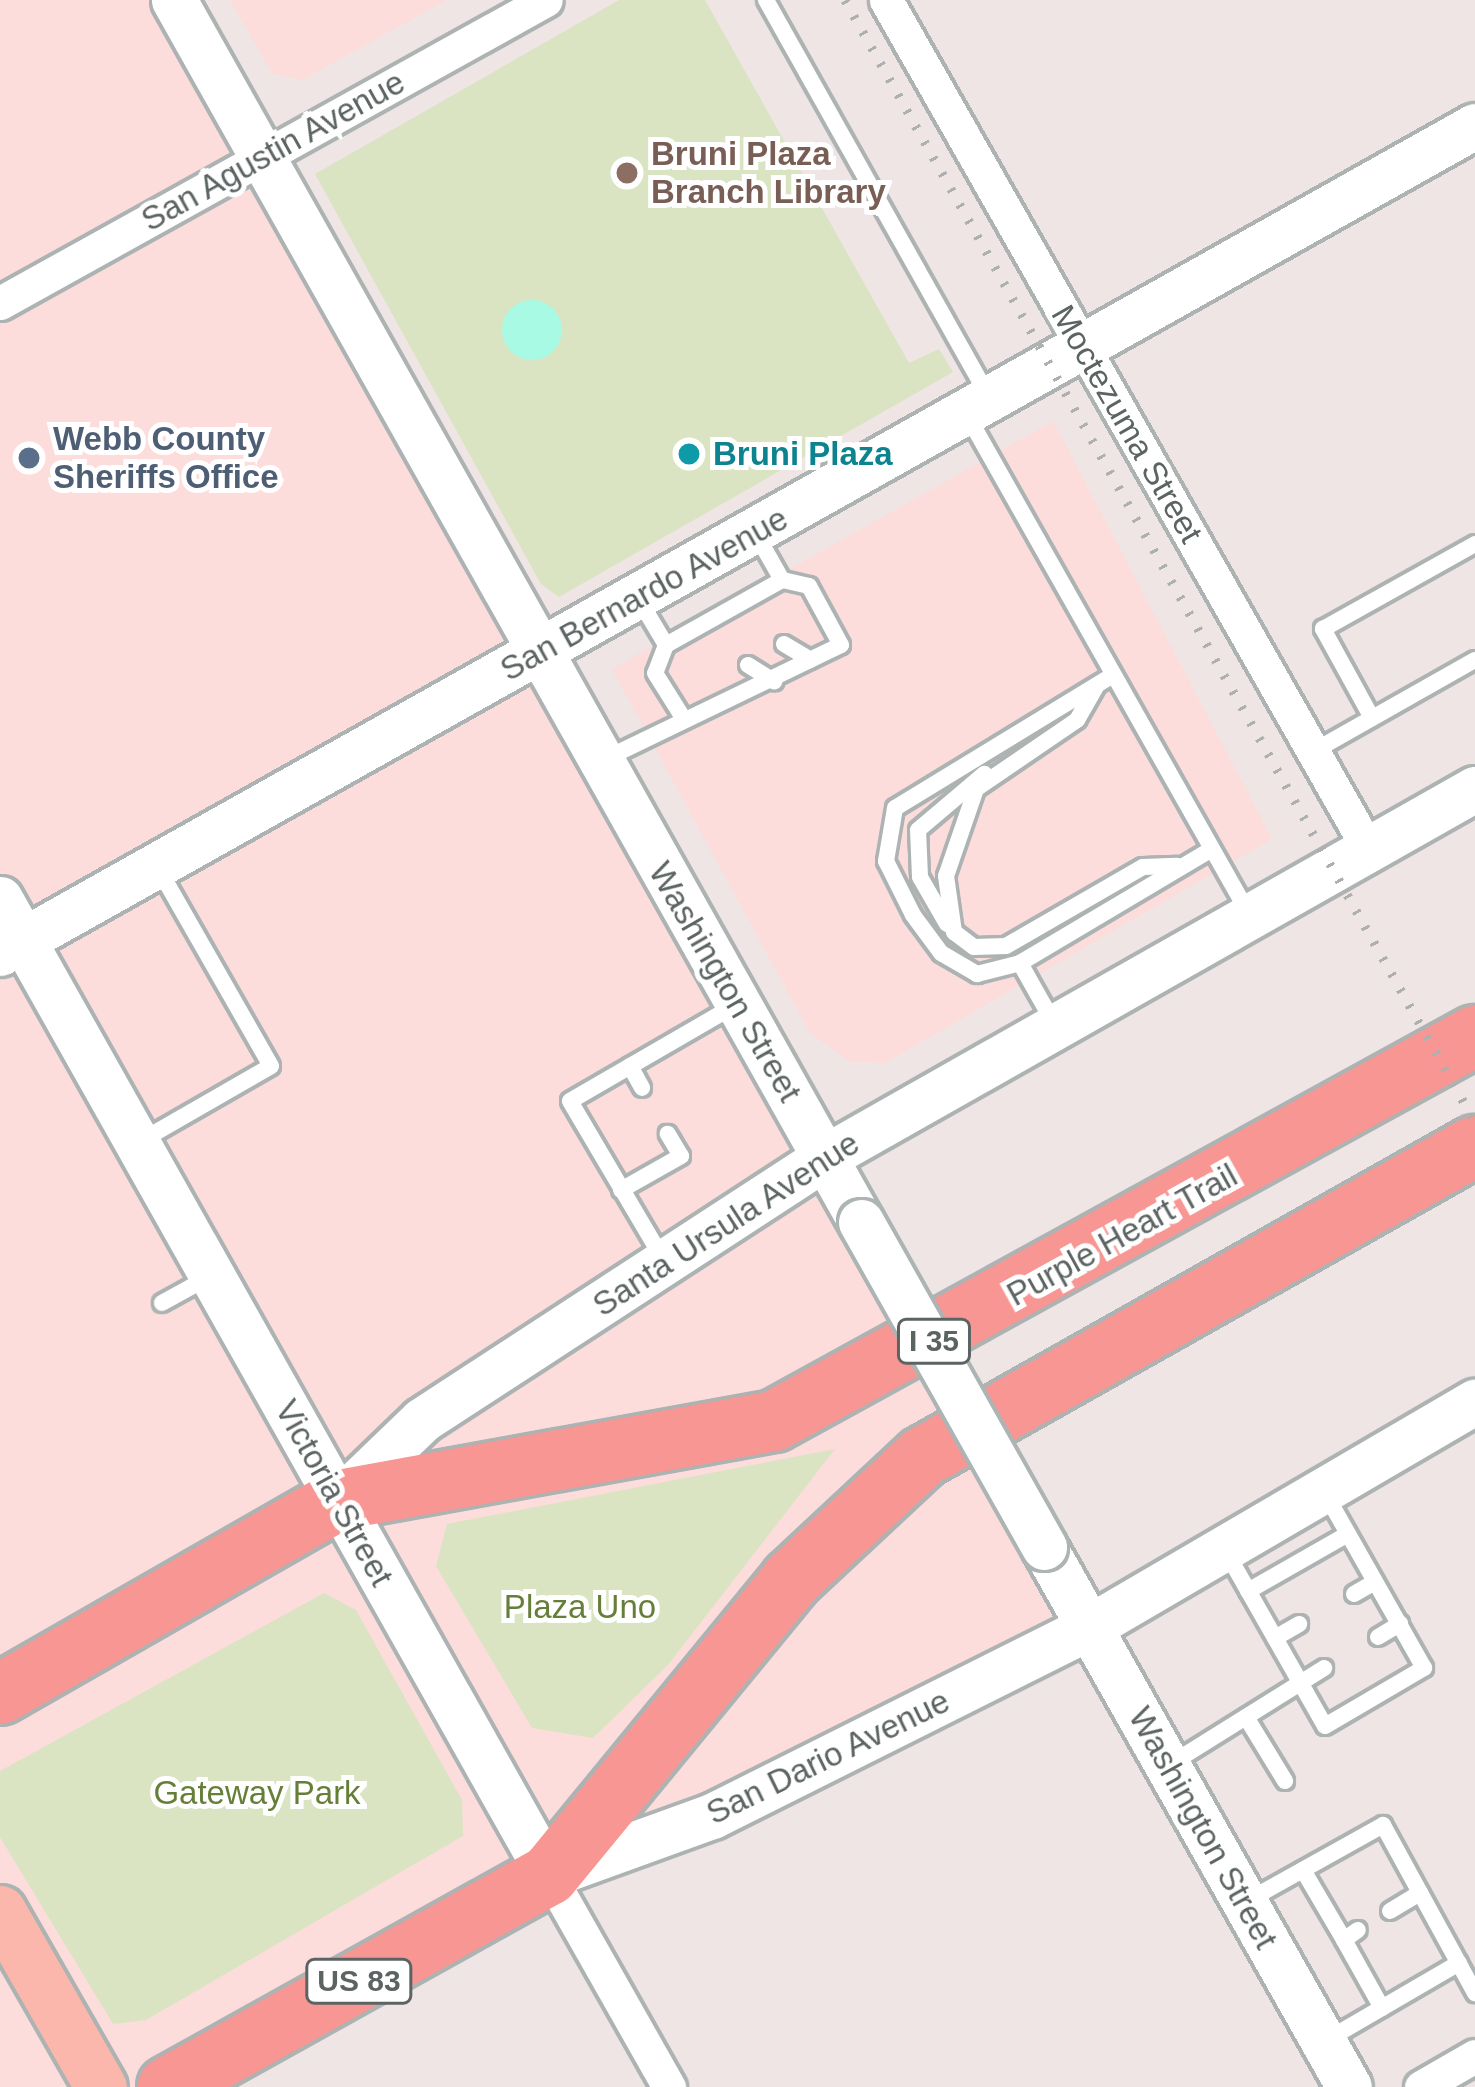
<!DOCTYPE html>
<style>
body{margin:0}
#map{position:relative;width:1475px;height:2087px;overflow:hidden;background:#eee5e4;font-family:Helvetica,sans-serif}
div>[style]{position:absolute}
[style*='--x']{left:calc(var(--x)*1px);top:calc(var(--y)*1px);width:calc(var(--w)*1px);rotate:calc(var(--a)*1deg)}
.commercial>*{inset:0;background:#fcdddb}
.green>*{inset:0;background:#dae4c2}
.water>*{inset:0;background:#a8fae4}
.round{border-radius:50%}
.roads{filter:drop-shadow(3px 0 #adb3b3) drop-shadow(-3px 0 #adb3b3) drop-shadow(0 3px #adb3b3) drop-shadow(0 -3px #adb3b3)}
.lane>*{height:16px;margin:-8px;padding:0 8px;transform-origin:8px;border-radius:8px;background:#fff}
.street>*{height:33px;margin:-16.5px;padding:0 16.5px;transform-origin:16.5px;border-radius:16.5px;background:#fff}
.secondary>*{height:45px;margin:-22.5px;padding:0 22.5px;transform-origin:22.5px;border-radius:22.5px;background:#fff}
.primary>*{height:51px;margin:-25.5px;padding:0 25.5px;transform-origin:25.5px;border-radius:25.5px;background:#fbb7ac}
.highway>*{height:60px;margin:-30px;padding:0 30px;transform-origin:30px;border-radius:30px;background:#f79692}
.rail>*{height:9px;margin-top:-4.5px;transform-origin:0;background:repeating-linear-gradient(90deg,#aeb0af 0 3px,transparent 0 18px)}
.bridges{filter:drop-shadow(3px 0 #acb4b4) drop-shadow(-3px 0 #acb4b4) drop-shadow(0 3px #acb4b4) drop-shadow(0 -3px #acb4b4)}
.secondary-bridge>*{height:45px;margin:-22.5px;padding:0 22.5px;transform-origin:22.5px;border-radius:22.5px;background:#fff}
.dots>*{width:33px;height:33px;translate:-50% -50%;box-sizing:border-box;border:6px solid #fff;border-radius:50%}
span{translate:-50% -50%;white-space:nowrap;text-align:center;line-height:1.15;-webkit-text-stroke:10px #fff;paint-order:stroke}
.shield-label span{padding:3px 9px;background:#fff;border:3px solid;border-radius:9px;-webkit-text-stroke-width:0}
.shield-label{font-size:30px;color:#5c6463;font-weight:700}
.street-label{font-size:33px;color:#5c6463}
.education-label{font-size:33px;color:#785e54;font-weight:700}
.left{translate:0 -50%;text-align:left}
.service-label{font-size:33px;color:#4e5e75;font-weight:700}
.culture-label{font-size:33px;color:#0d838f;font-weight:700}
.park-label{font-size:33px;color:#667f38}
</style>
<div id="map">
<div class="commercial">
<i style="clip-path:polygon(0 0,174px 0,1091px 1626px,168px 2087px,0 2087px)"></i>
<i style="clip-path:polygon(230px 0,447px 0,302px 80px,272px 73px)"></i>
<i style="clip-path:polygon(1053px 421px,1272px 839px,885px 1063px,850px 1062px,810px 1033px,612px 669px)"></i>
</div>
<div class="green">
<i style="clip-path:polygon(619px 0,705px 0,909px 363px,939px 349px,953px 372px,559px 597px,541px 584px,315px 174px)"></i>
<i style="clip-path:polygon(835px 1449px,668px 1665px,593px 1738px,532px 1728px,436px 1566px,447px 1524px)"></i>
<i style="clip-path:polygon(324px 1593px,356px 1610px,462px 1800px,463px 1836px,146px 2020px,113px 2024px,0 1837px,0 1771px)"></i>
</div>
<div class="water">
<i class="round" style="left:502px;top:300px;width:60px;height:60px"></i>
</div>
<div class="roads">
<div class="lane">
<i style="--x:766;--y:0;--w:453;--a:60.7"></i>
<i style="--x:967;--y:415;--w:573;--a:60.53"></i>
<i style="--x:756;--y:534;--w:53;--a:60.5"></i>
<i style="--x:638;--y:598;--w:55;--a:59.2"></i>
<i style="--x:784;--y:644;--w:31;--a:31"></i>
<i style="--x:748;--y:665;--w:31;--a:32"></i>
<i style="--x:1113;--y:675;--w:255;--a:148.6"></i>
<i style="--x:895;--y:808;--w:54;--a:99.6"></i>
<i style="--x:886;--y:861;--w:60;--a:63.4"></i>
<i style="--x:913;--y:915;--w:47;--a:53.6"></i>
<i style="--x:941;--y:953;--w:42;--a:30.3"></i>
<i style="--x:977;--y:974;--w:44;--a:-14.3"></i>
<i style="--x:1020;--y:963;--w:223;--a:-30.7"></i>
<i style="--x:1097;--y:685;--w:40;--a:119.7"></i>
<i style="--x:1077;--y:720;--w:122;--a:145.7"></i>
<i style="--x:976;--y:789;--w:92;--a:109"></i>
<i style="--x:946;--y:876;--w:57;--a:81.9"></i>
<i style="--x:954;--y:932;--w:25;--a:37"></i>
<i style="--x:974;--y:947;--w:32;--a:-2"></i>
<i style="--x:1006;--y:946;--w:158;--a:-30"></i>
<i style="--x:1143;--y:867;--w:34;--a:-2"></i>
<i style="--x:1372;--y:718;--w:102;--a:-118.8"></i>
<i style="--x:1323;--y:629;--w:174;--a:-29.2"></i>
<i style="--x:1314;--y:751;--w:185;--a:-29.5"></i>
<i style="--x:605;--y:759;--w:262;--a:-25.8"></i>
<i style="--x:841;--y:645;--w:67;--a:-118.5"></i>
<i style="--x:809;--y:586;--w:28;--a:-167"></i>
<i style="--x:782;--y:580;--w:133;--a:150.7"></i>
<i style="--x:666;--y:645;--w:30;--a:111"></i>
<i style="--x:655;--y:673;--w:51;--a:57.9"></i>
<i style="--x:947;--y:924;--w:54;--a:-119.9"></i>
<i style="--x:920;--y:877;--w:47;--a:-92.4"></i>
<i style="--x:918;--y:830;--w:87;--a:-40.3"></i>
<i style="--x:1020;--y:963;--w:71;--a:60.6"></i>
<i style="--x:630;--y:1066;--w:25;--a:61"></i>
<i style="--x:139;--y:1142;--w:152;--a:-29.9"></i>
<i style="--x:271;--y:1066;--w:230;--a:-119.7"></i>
<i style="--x:621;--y:1190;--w:69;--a:-29.5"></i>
<i style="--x:681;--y:1156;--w:26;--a:-121"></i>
<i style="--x:663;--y:1259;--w:183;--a:-120.5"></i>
<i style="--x:570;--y:1101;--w:193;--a:-30.1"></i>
<i style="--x:162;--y:1303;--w:56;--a:-28.9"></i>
<i style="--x:1225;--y:1550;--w:202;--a:60.4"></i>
<i style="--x:1325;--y:1726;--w:115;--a:-30.4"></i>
<i style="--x:1424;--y:1668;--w:203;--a:-119.5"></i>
<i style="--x:1248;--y:1591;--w:115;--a:-29.7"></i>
<i style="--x:1354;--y:1594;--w:24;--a:-30"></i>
<i style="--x:1378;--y:1637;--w:26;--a:-31"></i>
<i style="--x:1275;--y:1638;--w:28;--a:-30"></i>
<i style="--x:1246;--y:1717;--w:75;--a:58.6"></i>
<i style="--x:1169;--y:1765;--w:183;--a:-32"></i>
<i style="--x:1303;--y:1870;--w:81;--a:59.6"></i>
<i style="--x:1344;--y:1940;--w:17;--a:-36"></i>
<i style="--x:1247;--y:1901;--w:156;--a:-29.2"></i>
<i style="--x:1383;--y:1825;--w:192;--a:61.3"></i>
<i style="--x:1390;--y:1911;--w:35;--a:-31"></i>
<i style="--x:1344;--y:1940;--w:78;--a:60.8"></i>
<i style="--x:1325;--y:2041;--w:155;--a:-30.2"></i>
</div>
<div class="street">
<i style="--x:886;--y:0;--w:975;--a:60.39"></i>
<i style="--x:0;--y:303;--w:624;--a:-29.03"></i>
<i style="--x:549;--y:1875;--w:244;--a:60.5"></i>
<i style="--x:1421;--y:2087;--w:62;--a:-29.9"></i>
</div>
<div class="secondary">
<i style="--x:174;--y:0;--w:1402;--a:60.66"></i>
<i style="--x:0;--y:899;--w:1120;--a:60.64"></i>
<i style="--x:549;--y:1875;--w:173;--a:-19.9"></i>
<i style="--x:712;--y:1816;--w:424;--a:-26.6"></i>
<i style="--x:1091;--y:1626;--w:445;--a:-30.3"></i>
<i style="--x:0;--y:953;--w:1691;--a:-29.28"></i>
<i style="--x:339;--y:1500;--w:115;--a:-43.9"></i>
<i style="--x:422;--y:1420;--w:481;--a:-33.1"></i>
<i style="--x:825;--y:1157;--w:747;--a:-29.52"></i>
<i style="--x:1044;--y:1547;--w:620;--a:60.54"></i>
</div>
<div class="primary">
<i style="--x:0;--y:1911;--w:203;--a:60.2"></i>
</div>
<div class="highway">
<i style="--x:0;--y:1694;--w:391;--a:-29.8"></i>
<i style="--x:339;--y:1500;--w:442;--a:-10.3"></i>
<i style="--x:774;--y:1421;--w:800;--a:-28.78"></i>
<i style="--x:168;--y:2087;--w:436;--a:-29.1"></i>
<i style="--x:549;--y:1875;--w:382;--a:-50.6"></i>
<i style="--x:791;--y:1580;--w:180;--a:-43"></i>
<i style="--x:923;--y:1457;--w:634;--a:-29.4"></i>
</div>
</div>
<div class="rail">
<i style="--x:845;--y:0;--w:1287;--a:60.69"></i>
</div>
<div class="bridges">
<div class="secondary-bridge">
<i style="--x:861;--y:1222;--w:373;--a:60.6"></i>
</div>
</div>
<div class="dots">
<i style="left:627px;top:173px;background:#8d6e63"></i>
<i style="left:689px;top:454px;background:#0f9aa8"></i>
<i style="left:29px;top:458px;background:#5c6f8a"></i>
</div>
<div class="shield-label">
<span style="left:934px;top:1341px">I 35</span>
<span style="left:359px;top:1981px">US 83</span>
</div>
<div class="street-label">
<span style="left:273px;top:151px;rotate:-29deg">San Agustin Avenue</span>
<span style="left:1127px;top:424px;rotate:60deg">Moctezuma Street</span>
<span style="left:644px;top:594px;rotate:-29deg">San Bernardo Avenue</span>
<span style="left:725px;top:982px;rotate:60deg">Washington Street</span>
<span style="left:726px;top:1224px;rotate:-33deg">Santa Ursula Avenue</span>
<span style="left:1122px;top:1235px;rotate:-29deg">Purple Heart Trail</span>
<span style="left:334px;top:1493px;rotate:61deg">Victoria Street</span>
<span style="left:828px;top:1757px;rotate:-26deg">San Dario Avenue</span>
<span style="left:1203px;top:1828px;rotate:61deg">Washington Street</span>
</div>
<div class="education-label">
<span class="left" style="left:651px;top:173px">Bruni Plaza<br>Branch Library</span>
</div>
<div class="service-label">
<span class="left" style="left:53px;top:458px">Webb County<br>Sheriffs Office</span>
</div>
<div class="culture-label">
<span class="left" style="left:713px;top:454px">Bruni Plaza</span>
</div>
<div class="park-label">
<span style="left:580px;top:1607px">Plaza Uno</span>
<span style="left:257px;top:1793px">Gateway Park</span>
</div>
</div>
